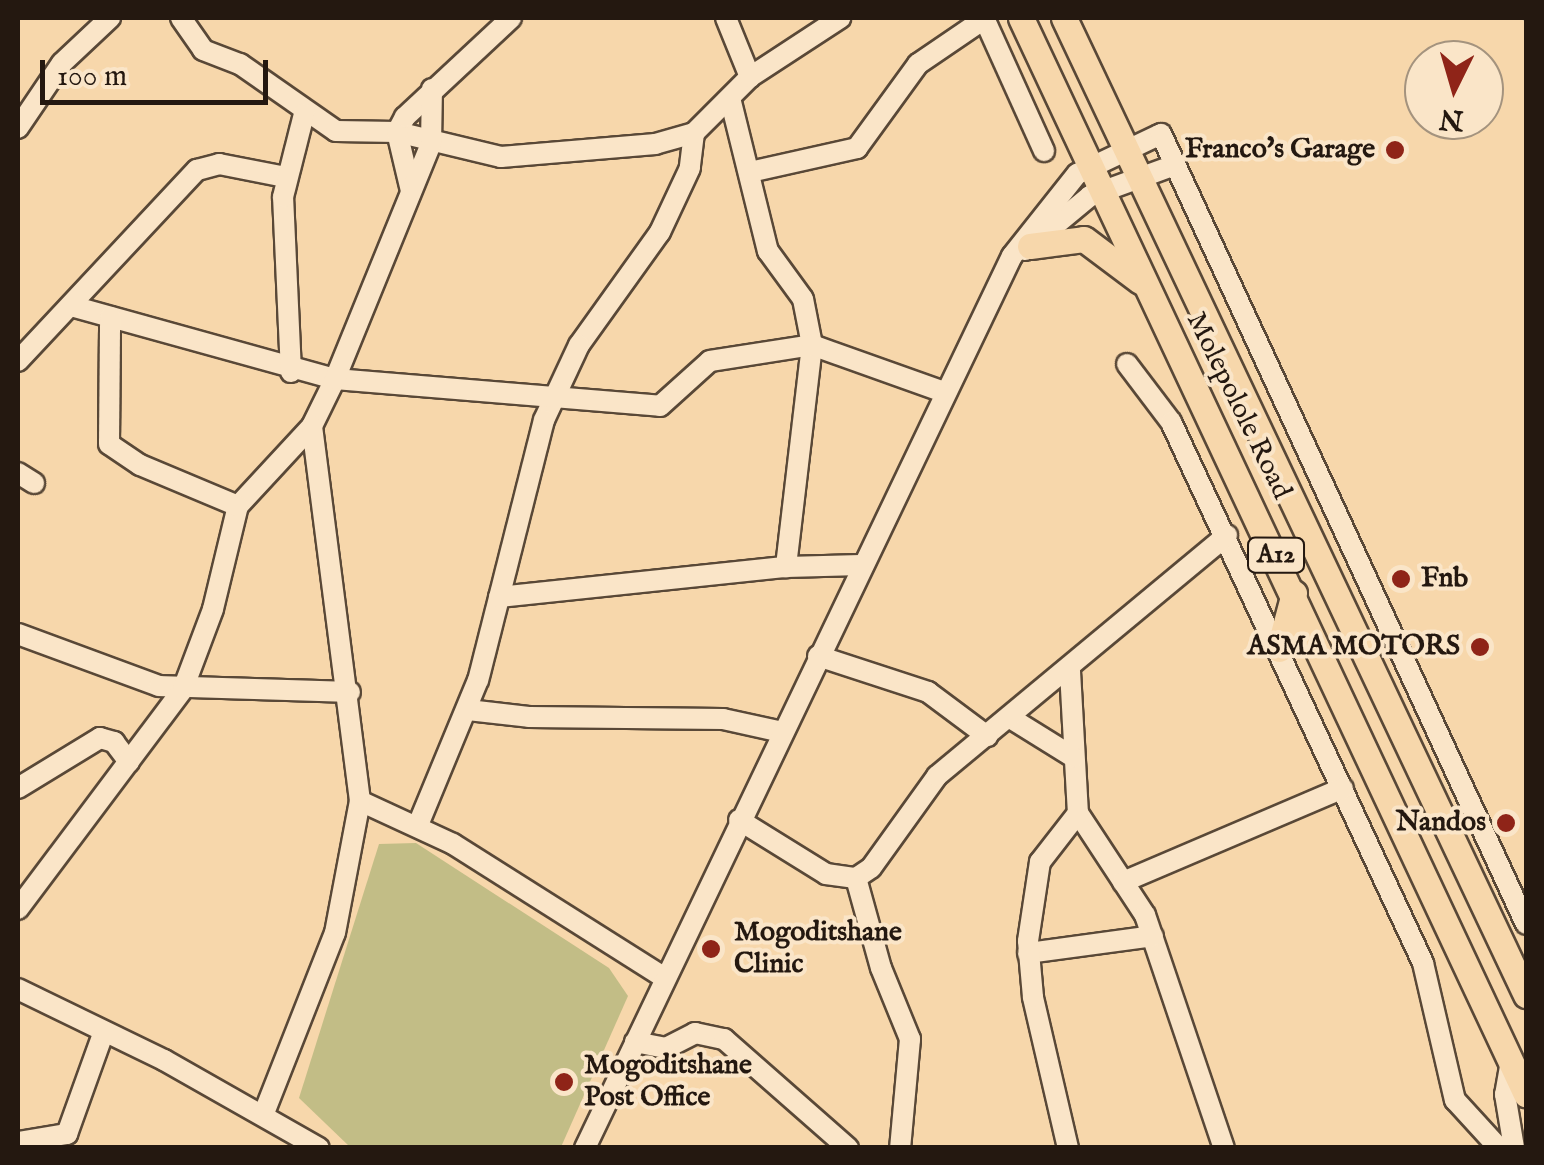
<!DOCTYPE html>
<style>
body{margin:0}
#map{position:relative;width:1544px;height:1165px;overflow:hidden;background:#f7d7ab;font-family:"IM FELL English",serif}
div>[style]{position:absolute}
[style*='--x']{left:calc(var(--x)*1px);top:calc(var(--y)*1px);width:calc(var(--w)*1px);rotate:calc(var(--a)*1deg)}
.green>*{inset:0;background:#c2bd86}
.stream>*{height:5px;margin:-2.5px;padding:0 2.5px;transform-origin:2.5px;border-radius:2.5px;background:#9fb8b2}
.roads{filter:drop-shadow(2px 0 #594837) drop-shadow(-2px 0 #594837) drop-shadow(0 2px #594837) drop-shadow(0 -2px #594837)}
.minor>*{height:20px;margin:-10px;padding:0 10px;transform-origin:10px;border-radius:10px;background:#fae5c8}
.major>*{height:25px;margin:-12.5px;padding:0 12.5px;transform-origin:12.5px;border-radius:12.5px;background:#f7d7ab}
.dots>*{width:28px;height:28px;translate:-50% -50%;box-sizing:border-box;border:5px solid #fae5c8;border-radius:50%}
span{translate:-50% -50%;white-space:nowrap;text-align:center;line-height:1.15;-webkit-text-stroke:8px #fae5c8;paint-order:stroke}
.shield-label span{padding:2px 8px;background:#fae5c8;border:2px solid;border-radius:8px;-webkit-text-stroke-width:0}
.shield-label{font-size:25px;color:#241810;font-weight:700}
.poi-label{font-size:28px;color:#241810;font-weight:700}
.right{translate:-100% -50%;text-align:right}
.left{translate:0 -50%;text-align:left}
.street-label{font-size:28px;color:#241810}
.frame{position:absolute;inset:0;border:20px solid #241810;pointer-events:none}
.north{position:absolute;left:1404px;top:40px;width:100px;height:100px;box-sizing:border-box;background:#fae5c8;border:2px solid #a4937e;border-radius:50%;rotate:185deg;font-size:28px;font-weight:700;line-height:40px;text-align:center;color:#241810}
.north::after{content:'';display:block;margin:auto;width:35px;height:45px;background:#8f2418;clip-path:polygon(50% 0,100% 100%,50% 72%,0 100%)}
.scale{position:absolute;left:40px;top:60px;width:228px;height:45px;box-sizing:border-box;border:5px solid #241810;border-top:0;padding-left:12px;font-size:30px;line-height:35px;white-space:nowrap;color:#241810;-webkit-text-stroke:8px #fae5c8;paint-order:stroke}
</style>
<div id="map">
<div class="green">
<i style="clip-path:polygon(416px 843px,609px 968px,628px 996px,561px 1147px,350px 1147px,299px 1098px,379px 844px)"></i>
</div>
<div class="stream">
<i style="--x:1525;--y:18;--w:2;--a:63"></i>
</div>
<div class="roads">
<div class="minor">
<i style="--x:181;--y:18;--w:39;--a:55"></i>
<i style="--x:203;--y:50;--w:40;--a:21"></i>
<i style="--x:240;--y:64;--w:117;--a:34.9"></i>
<i style="--x:336;--y:131;--w:61;--a:0.9"></i>
<i style="--x:397;--y:132;--w:107;--a:13.5"></i>
<i style="--x:501;--y:157;--w:155;--a:-4.8"></i>
<i style="--x:655;--y:144;--w:41;--a:-15.8"></i>
<i style="--x:694;--y:133;--w:35;--a:97"></i>
<i style="--x:690;--y:168;--w:71;--a:115.1"></i>
<i style="--x:660;--y:232;--w:139;--a:125.6"></i>
<i style="--x:579;--y:345;--w:83;--a:115"></i>
<i style="--x:544;--y:420;--w:268;--a:104.2"></i>
<i style="--x:478;--y:680;--w:157;--a:112.5"></i>
<i style="--x:726;--y:18;--w:64;--a:67.9"></i>
<i style="--x:984;--y:18;--w:146;--a:65.7"></i>
<i style="--x:730;--y:98;--w:158;--a:76.1"></i>
<i style="--x:768;--y:251;--w:59;--a:53.9"></i>
<i style="--x:803;--y:299;--w:47;--a:78.9"></i>
<i style="--x:812;--y:345;--w:224;--a:96.7"></i>
<i style="--x:18;--y:128;--w:78;--a:-55.9"></i>
<i style="--x:62;--y:63;--w:66;--a:-43.2"></i>
<i style="--x:694;--y:133;--w:79;--a:-45"></i>
<i style="--x:750;--y:77;--w:108;--a:-33.2"></i>
<i style="--x:750;--y:172;--w:110;--a:-12.6"></i>
<i style="--x:857;--y:148;--w:104;--a:-54"></i>
<i style="--x:918;--y:64;--w:80;--a:-34.3"></i>
<i style="--x:411;--y:191;--w:61;--a:-103.3"></i>
<i style="--x:397;--y:132;--w:17;--a:-62"></i>
<i style="--x:405;--y:117;--w:145;--a:-43"></i>
<i style="--x:1025;--y:250;--w:85;--a:-39.7"></i>
<i style="--x:1090;--y:196;--w:90;--a:-20"></i>
<i style="--x:75;--y:307;--w:270;--a:15.5"></i>
<i style="--x:335;--y:379;--w:326;--a:4.7"></i>
<i style="--x:660;--y:406;--w:67;--a:-42"></i>
<i style="--x:710;--y:361;--w:103;--a:-8.9"></i>
<i style="--x:812;--y:345;--w:140;--a:19.6"></i>
<i style="--x:18;--y:361;--w:262;--a:-46.9"></i>
<i style="--x:197;--y:170;--w:23;--a:-15"></i>
<i style="--x:219;--y:164;--w:67;--a:11.1"></i>
<i style="--x:1127;--y:364;--w:73;--a:52.8"></i>
<i style="--x:1171;--y:422;--w:597;--a:65.02"></i>
<i style="--x:1423;--y:963;--w:141;--a:76.9"></i>
<i style="--x:1455;--y:1100;--w:65;--a:47.5"></i>
<i style="--x:291;--y:372;--w:175;--a:-92.6"></i>
<i style="--x:283;--y:197;--w:86;--a:-75.8"></i>
<i style="--x:18;--y:473;--w:19;--a:32"></i>
<i style="--x:238;--y:506;--w:109;--a:-47.2"></i>
<i style="--x:312;--y:426;--w:52;--a:-63.9"></i>
<i style="--x:335;--y:379;--w:254;--a:-67.8"></i>
<i style="--x:431;--y:144;--w:55;--a:-89"></i>
<i style="--x:499;--y:597;--w:289;--a:-6"></i>
<i style="--x:786;--y:567;--w:75;--a:-1.5"></i>
<i style="--x:18;--y:634;--w:150;--a:20.2"></i>
<i style="--x:159;--y:686;--w:191;--a:1.8"></i>
<i style="--x:818;--y:656;--w:116;--a:18.1"></i>
<i style="--x:928;--y:692;--w:74;--a:36.7"></i>
<i style="--x:1070;--y:671;--w:142;--a:86.8"></i>
<i style="--x:1078;--y:813;--w:122;--a:56.7"></i>
<i style="--x:1145;--y:915;--w:246;--a:71.3"></i>
<i style="--x:468;--y:710;--w:61;--a:6.5"></i>
<i style="--x:529;--y:717;--w:194;--a:0.6"></i>
<i style="--x:723;--y:719;--w:60;--a:12.4"></i>
<i style="--x:1012;--y:719;--w:72;--a:31.9"></i>
<i style="--x:18;--y:788;--w:96;--a:-31.4"></i>
<i style="--x:100;--y:738;--w:15;--a:16"></i>
<i style="--x:114;--y:742;--w:25;--a:53"></i>
<i style="--x:360;--y:801;--w:102;--a:24.8"></i>
<i style="--x:453;--y:844;--w:251;--a:32.3"></i>
<i style="--x:739;--y:820;--w:102;--a:31.8"></i>
<i style="--x:826;--y:874;--w:30;--a:8"></i>
<i style="--x:856;--y:878;--w:18;--a:-34"></i>
<i style="--x:871;--y:868;--w:113;--a:-54.3"></i>
<i style="--x:937;--y:776;--w:377;--a:-39.7"></i>
<i style="--x:856;--y:878;--w:93;--a:74.5"></i>
<i style="--x:881;--y:968;--w:77;--a:67.8"></i>
<i style="--x:910;--y:1039;--w:109;--a:95.2"></i>
<i style="--x:1123;--y:882;--w:239;--a:-23.1"></i>
<i style="--x:18;--y:909;--w:275;--a:-53.1"></i>
<i style="--x:183;--y:689;--w:85;--a:-69.4"></i>
<i style="--x:213;--y:609;--w:106;--a:-76.4"></i>
<i style="--x:238;--y:506;--w:106;--a:-157.3"></i>
<i style="--x:140;--y:465;--w:37;--a:-146"></i>
<i style="--x:109;--y:444;--w:127;--a:-89.5"></i>
<i style="--x:1028;--y:953;--w:126;--a:-7.7"></i>
<i style="--x:18;--y:989;--w:162;--a:25.9"></i>
<i style="--x:164;--y:1060;--w:178;--a:29.6"></i>
<i style="--x:635;--y:1042;--w:32;--a:11"></i>
<i style="--x:666;--y:1048;--w:33;--a:-27"></i>
<i style="--x:695;--y:1033;--w:30;--a:12"></i>
<i style="--x:724;--y:1039;--w:165;--a:41.3"></i>
<i style="--x:1511;--y:1061;--w:34;--a:100"></i>
<i style="--x:1505;--y:1094;--w:55;--a:80.5"></i>
<i style="--x:264;--y:1113;--w:193;--a:-68.5"></i>
<i style="--x:335;--y:933;--w:134;--a:-79.3"></i>
<i style="--x:360;--y:801;--w:378;--a:-97.3"></i>
<i style="--x:18;--y:1142;--w:50;--a:-9.3"></i>
<i style="--x:67;--y:1134;--w:109;--a:-70.2"></i>
<i style="--x:585;--y:1148;--w:989;--a:-64.42"></i>
<i style="--x:1012;--y:256;--w:105;--a:-51.6"></i>
<i style="--x:1077;--y:174;--w:93;--a:-25.5"></i>
<i style="--x:1161;--y:134;--w:870;--a:65.2"></i>
<i style="--x:1068;--y:1148;--w:155;--a:-103.1"></i>
<i style="--x:1033;--y:997;--w:56;--a:-95.1"></i>
<i style="--x:1028;--y:941;--w:80;--a:-81.4"></i>
<i style="--x:1040;--y:862;--w:62;--a:-52.2"></i>
</div>
<div class="major">
<i style="--x:1021;--y:18;--w:1189;--a:64.86"></i>
<i style="--x:1064;--y:18;--w:1081;--a:64.69"></i>
<i style="--x:1030;--y:246;--w:54;--a:-7.4"></i>
<i style="--x:1084;--y:239;--w:70;--a:36.9"></i>
<i style="--x:1279;--y:649;--w:58;--a:-75"></i>
</div>
</div>
<div class="dots">
<i style="left:1395px;top:150px;background:#8f2418"></i>
<i style="left:1401px;top:579px;background:#8f2418"></i>
<i style="left:1480px;top:647px;background:#8f2418"></i>
<i style="left:1506px;top:823px;background:#8f2418"></i>
<i style="left:711px;top:949px;background:#8f2418"></i>
<i style="left:564px;top:1082px;background:#8f2418"></i>
</div>
<div class="shield-label">
<span style="left:1276px;top:555px">A12</span>
</div>
<div class="poi-label">
<span class="right" style="left:1375px;top:150px">Franco's Garage</span>
<span class="left" style="left:1421px;top:579px">Fnb</span>
<span class="right" style="left:1460px;top:647px">ASMA MOTORS</span>
<span class="right" style="left:1486px;top:823px">Nandos</span>
<span class="left" style="left:734px;top:949px">Mogoditshane<br>Clinic</span>
<span class="left" style="left:584px;top:1082px">Mogoditshane<br>Post Office</span>
</div>
<div class="street-label">
<span style="left:1238px;top:406px;rotate:64deg">Molepolole Road</span>
</div>
<div class="frame"></div>
<div class="north">N</div>
<div class="scale">100 m</div>
</div>
